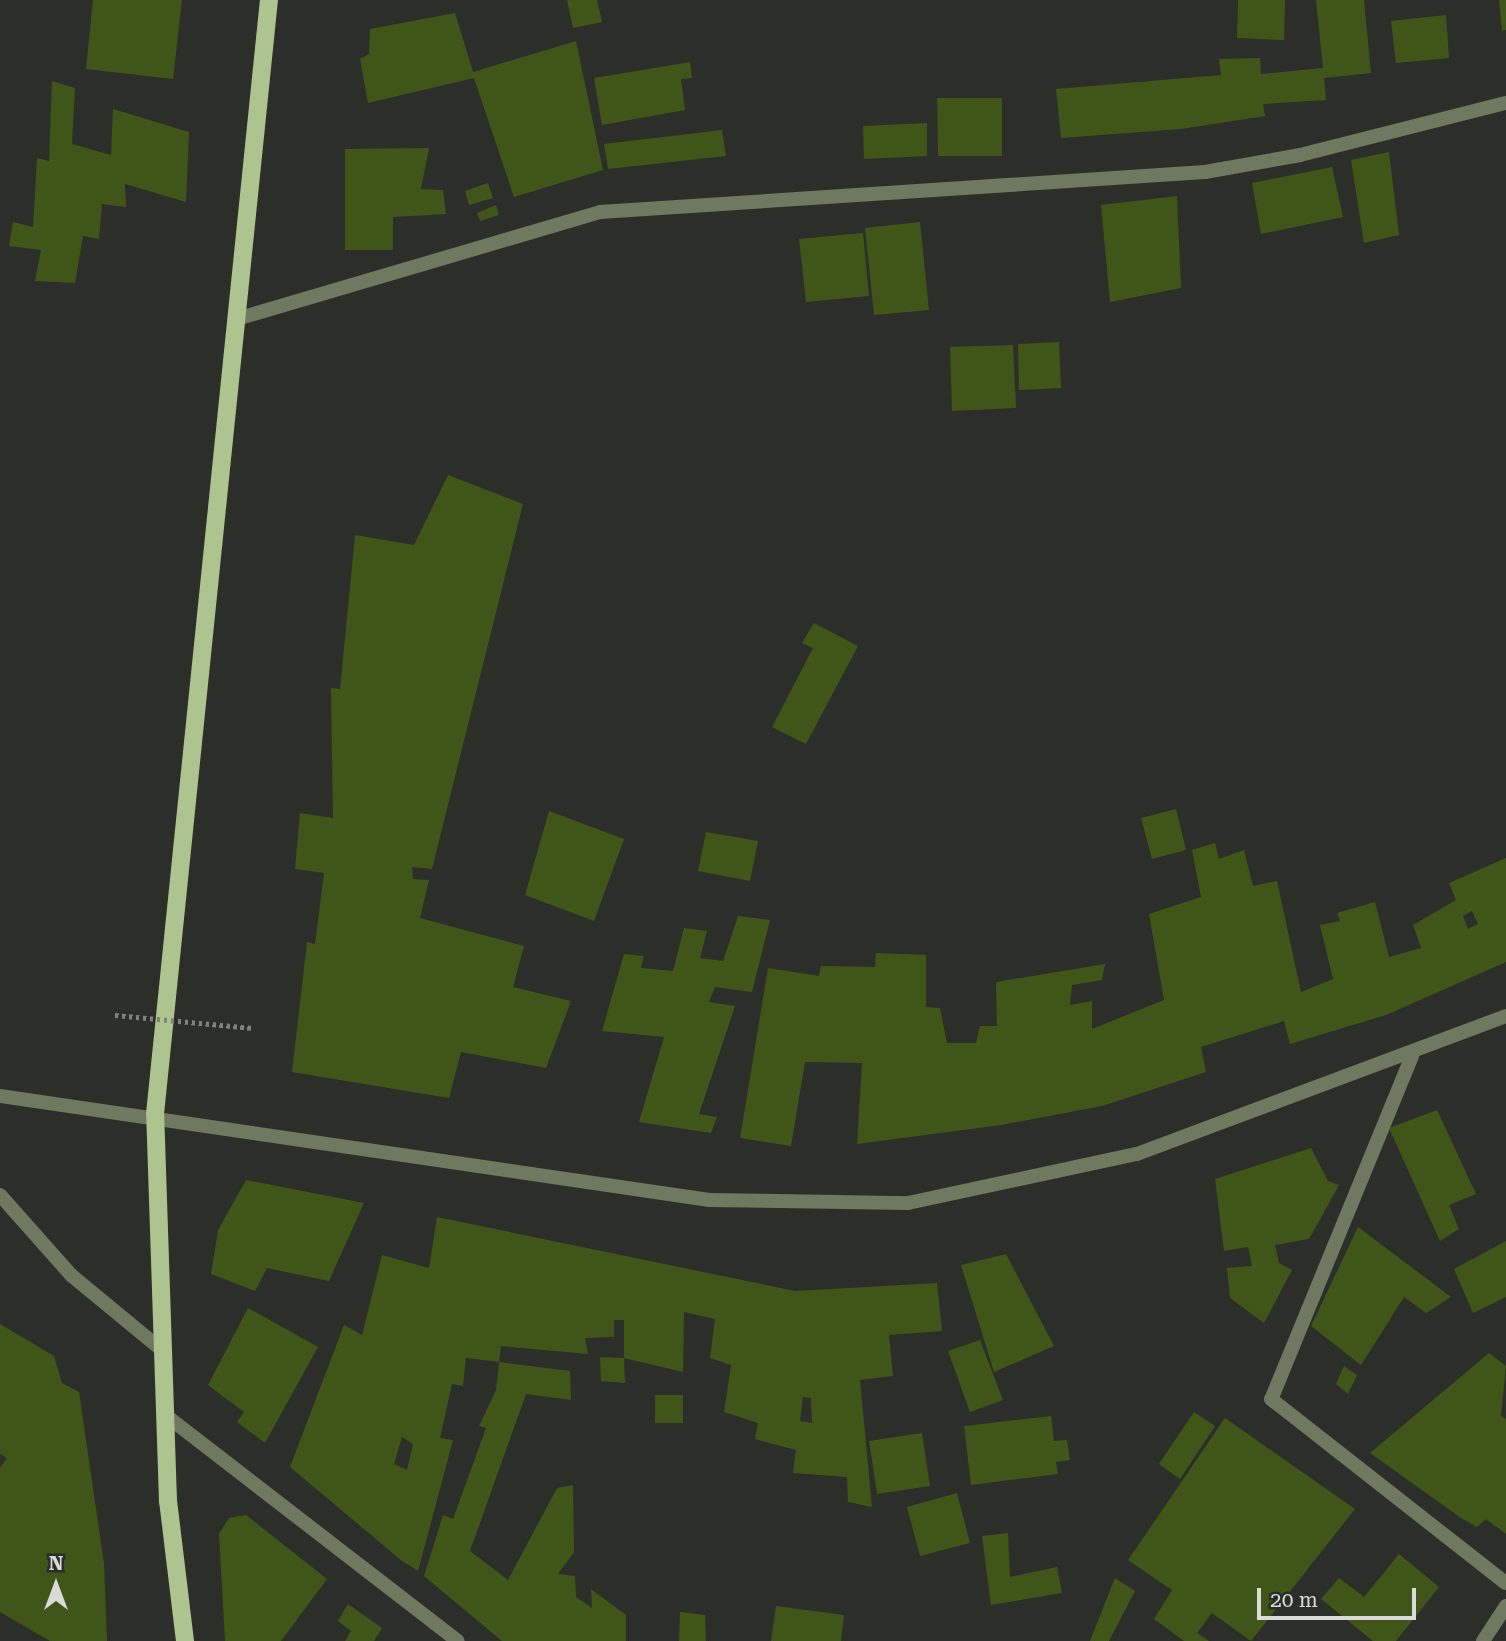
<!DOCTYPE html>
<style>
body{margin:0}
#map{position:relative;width:1506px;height:1641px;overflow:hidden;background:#2c2e2a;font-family:"Roboto Serif",serif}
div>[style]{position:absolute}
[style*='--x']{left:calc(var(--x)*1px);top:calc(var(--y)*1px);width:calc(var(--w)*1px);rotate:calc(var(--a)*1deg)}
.building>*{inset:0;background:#405618}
.street>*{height:14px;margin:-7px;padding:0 7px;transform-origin:7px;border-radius:7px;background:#6e795f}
.primary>*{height:18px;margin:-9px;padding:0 9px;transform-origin:9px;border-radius:9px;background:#adc48e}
.path-bridge>*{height:4.5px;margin-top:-2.25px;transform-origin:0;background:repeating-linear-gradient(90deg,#7f817d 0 3.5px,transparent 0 7px)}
span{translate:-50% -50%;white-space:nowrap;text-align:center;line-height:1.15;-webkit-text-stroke:5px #2c2e2a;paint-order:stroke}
.north{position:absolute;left:21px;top:1550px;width:70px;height:70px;-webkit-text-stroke:5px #2c2e2a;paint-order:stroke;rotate:0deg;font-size:19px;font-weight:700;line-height:28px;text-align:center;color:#dadbd8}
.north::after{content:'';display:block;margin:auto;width:24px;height:32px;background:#dadbd8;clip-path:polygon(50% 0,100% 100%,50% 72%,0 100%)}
.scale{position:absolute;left:1257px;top:1588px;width:159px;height:32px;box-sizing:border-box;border:4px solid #dadbd8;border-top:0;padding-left:9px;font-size:21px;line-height:24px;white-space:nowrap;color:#dadbd8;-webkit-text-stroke:5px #2c2e2a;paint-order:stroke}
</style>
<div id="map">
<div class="building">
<i style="clip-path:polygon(93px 0,182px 0,173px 79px,86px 69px)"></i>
<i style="clip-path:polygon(567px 0,597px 0,602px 22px,573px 28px)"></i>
<i style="clip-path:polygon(1238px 0,1285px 0,1284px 40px,1237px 38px)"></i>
<i style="clip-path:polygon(1316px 0,1364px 0,1371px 73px,1324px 78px,1326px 100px,1263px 104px,1265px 116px,1181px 129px,1061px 138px,1056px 89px,1221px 75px,1219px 59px,1260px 58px,1261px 74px,1323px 68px)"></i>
<i style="clip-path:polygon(1499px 0,1506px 0,1506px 30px,1502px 31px)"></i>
<i style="clip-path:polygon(455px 13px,473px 72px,576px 41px,603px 170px,514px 197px,474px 78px,368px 103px,360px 59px,369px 54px,370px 29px)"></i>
<i style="clip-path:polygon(1446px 15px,1449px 58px,1396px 63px,1391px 21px)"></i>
<i style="clip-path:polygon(690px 62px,692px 78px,681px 79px,685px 110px,602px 125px,594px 78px)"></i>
<i style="clip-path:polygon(52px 81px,75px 88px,72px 144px,111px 155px,113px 109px,189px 132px,186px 202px,125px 184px,126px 207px,102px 204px,99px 239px,83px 236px,75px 283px,35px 281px,41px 250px,9px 246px,13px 222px,33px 227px,37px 158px,49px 161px)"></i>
<i style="clip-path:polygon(937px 98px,1002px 98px,1002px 156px,938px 156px)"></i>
<i style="clip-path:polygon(927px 123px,927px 156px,864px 159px,863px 126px)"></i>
<i style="clip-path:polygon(722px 130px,726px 156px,608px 169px,604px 144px)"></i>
<i style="clip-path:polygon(429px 148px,421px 189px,443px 190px,446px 214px,393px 217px,393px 250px,345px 250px,345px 149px)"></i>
<i style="clip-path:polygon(1389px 152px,1399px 235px,1364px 243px,1351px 160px)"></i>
<i style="clip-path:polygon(1332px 167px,1343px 217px,1261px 234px,1252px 183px)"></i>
<i style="clip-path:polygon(488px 183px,493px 198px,469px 205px,465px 191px)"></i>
<i style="clip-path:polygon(1177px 196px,1181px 288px,1110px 302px,1101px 205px)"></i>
<i style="clip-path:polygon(496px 205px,499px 215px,480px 221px,477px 213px)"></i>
<i style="clip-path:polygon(920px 222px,929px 310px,874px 315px,865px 228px)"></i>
<i style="clip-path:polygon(863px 233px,869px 296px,806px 302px,799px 239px)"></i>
<i style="clip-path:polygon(1059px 342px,1061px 388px,1019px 390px,1018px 344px)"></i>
<i style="clip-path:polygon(1013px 345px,1016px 408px,952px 411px,950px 347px)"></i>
<i style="clip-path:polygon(448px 475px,523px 504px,432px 869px,412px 867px,413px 879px,429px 880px,420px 918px,524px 946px,513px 987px,571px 1001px,546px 1068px,461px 1052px,449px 1098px,292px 1072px,307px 942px,315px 944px,324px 873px,295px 869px,300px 813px,333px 818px,331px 688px,340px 689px,355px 535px,414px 545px)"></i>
<i style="clip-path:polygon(814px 623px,858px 646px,806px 744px,772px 727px,813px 648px,802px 643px)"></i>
<i style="clip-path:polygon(1176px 809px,1186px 850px,1152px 859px,1141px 818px)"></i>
<i style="clip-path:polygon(549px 811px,624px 839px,594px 921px,525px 895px)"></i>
<i style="clip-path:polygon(706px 832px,758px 841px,750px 881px,698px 871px)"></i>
<i style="clip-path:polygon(evenodd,1215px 843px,1219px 859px,1244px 850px,1253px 886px,1277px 881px,1301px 992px,1333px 979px,1320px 925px,1340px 921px,1337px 913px,1375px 902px,1389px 957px,1421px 948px,1413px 925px,1456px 900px,1449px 883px,1506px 858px,1506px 962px,1386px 1015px,1290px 1044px,1284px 1021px,1201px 1047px,1206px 1072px,1102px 1106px,1001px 1125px,857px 1144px,862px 1063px,805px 1062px,791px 1146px,740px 1138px,768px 968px,819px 976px,821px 966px,875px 967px,876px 953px,926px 955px,926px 1007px,940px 1008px,947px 1043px,976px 1043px,980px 1026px,997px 1026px,996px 982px,1105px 964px,1102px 980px,1072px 985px,1070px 1005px,1092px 1001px,1092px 1029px,1164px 1000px,1149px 914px,1201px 897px,1192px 850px,1215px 843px,1472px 911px,1478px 924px,1468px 929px,1463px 916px,1472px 911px)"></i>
<i style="clip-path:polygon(738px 916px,770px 920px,752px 992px,715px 987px,709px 1002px,735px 1006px,699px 1114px,717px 1117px,711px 1133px,639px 1122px,664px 1037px,602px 1031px,624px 954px,644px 956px,641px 968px,673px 971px,684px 928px,707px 931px,700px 958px,723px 961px)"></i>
<i style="clip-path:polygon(1437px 1110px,1476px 1194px,1449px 1205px,1459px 1229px,1440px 1241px,1389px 1128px)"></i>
<i style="clip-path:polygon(1311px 1148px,1328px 1181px,1339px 1185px,1309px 1239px,1275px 1245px,1279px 1263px,1292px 1270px,1264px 1323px,1230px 1298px,1227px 1268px,1252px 1266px,1248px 1247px,1224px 1251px,1215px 1179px)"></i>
<i style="clip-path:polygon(246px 1180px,364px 1203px,329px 1281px,267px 1268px,255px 1291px,211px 1274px,218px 1230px)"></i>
<i style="clip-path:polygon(evenodd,437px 1217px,795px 1291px,937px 1283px,942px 1331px,889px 1335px,893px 1376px,860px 1380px,872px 1507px,848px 1502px,847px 1477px,793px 1473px,796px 1450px,755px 1439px,758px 1423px,724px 1412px,731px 1365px,710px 1358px,715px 1319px,684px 1312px,683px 1372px,624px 1358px,625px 1383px,601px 1381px,600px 1357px,624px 1358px,624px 1320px,614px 1320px,614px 1337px,585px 1338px,588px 1354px,501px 1346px,499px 1362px,466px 1358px,463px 1386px,452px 1384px,440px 1438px,453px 1440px,418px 1571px,402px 1561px,290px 1467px,344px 1325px,362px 1335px,382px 1255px,429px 1268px,437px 1217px,803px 1397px,811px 1398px,812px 1423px,800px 1421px,803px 1397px,437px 1217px,402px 1437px,413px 1444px,407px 1470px,394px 1464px,402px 1437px)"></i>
<i style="clip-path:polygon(1358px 1227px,1451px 1297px,1426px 1313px,1404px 1297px,1361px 1365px,1311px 1326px)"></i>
<i style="clip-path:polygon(1506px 1241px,1506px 1297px,1473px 1313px,1454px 1269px)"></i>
<i style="clip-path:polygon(1006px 1254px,1054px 1346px,994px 1372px,961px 1265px)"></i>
<i style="clip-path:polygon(248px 1308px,318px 1347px,265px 1443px,237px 1422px,244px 1412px,208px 1385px)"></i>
<i style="clip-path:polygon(0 1324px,54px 1356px,62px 1383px,79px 1392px,104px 1564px,107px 1641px,50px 1641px,0 1612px,0 1468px,7px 1458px,0 1454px)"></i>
<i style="clip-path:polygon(980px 1340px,1003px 1400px,970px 1412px,948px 1351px)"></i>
<i style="clip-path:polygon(1489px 1353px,1506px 1366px,1501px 1416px,1506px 1419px,1506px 1534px,1486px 1519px,1477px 1527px,1461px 1518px,1370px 1453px)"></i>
<i style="clip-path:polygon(499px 1362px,570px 1371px,571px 1400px,526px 1394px,470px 1551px,508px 1580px,557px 1488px,573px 1485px,574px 1552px,558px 1574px,575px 1576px,576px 1597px,592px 1608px,591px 1589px,626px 1615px,626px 1641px,502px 1641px,424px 1576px,443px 1515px,453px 1519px,486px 1428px,479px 1426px,496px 1390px)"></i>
<i style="clip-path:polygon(1344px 1366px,1357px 1375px,1348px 1394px,1336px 1384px)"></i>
<i style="clip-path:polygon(655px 1395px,683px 1395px,683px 1423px,655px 1423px)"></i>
<i style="clip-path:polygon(1194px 1412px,1215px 1426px,1180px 1479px,1159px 1464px)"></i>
<i style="clip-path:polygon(1051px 1416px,1054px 1441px,1067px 1440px,1070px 1460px,1056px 1462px,1058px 1474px,971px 1485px,964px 1426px)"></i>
<i style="clip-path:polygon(1225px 1418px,1355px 1509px,1251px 1641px,1212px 1613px,1197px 1633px,1209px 1641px,1184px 1641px,1154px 1619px,1172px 1590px,1128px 1560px)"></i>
<i style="clip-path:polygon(922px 1433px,930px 1486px,877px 1494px,869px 1441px)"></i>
<i style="clip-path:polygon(957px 1493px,970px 1543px,920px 1556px,907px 1507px)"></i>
<i style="clip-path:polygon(246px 1515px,327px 1579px,281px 1641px,225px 1641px,219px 1534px,229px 1518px)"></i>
<i style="clip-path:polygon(1008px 1533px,1010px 1577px,1057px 1567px,1062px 1593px,991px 1605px,982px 1536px)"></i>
<i style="clip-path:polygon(1399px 1554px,1439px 1587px,1396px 1641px,1373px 1641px,1321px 1599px,1339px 1578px,1364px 1597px)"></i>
<i style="clip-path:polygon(1115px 1578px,1135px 1591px,1109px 1641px,1090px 1641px)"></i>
<i style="clip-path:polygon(348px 1604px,382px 1628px,374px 1641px,345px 1641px,351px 1631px,338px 1621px)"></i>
<i style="clip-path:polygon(776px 1606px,844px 1615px,841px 1641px,771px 1641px)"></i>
<i style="clip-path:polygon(680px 1612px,705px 1615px,706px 1641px,679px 1641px)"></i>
</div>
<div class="street">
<i style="--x:240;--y:318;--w:375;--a:-16.4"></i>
<i style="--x:600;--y:212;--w:606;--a:-3.78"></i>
<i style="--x:1205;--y:172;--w:97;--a:-10.1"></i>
<i style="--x:1300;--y:155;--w:212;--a:-14.2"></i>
<i style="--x:1412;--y:1056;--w:371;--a:112.3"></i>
<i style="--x:1271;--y:1399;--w:298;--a:38.1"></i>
<i style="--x:0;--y:1096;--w:717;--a:8.34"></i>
<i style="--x:709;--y:1200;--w:199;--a:0.9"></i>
<i style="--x:908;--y:1203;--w:234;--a:-12.1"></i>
<i style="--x:1137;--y:1154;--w:394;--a:-20.5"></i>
<i style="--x:0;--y:1195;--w:107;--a:48.4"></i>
<i style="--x:71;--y:1275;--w:118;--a:39.5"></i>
<i style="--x:164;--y:1414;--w:371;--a:37.7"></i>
<i style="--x:1483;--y:1641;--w:42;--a:-56.7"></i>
</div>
<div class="primary">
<i style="--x:185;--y:1641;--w:141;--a:-96.9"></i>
<i style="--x:168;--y:1501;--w:387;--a:-91.9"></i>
<i style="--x:155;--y:1114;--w:1120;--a:-84.16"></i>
</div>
<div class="path-bridge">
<i style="--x:115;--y:1015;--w:139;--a:5.4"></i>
</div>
<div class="north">N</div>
<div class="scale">20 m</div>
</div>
